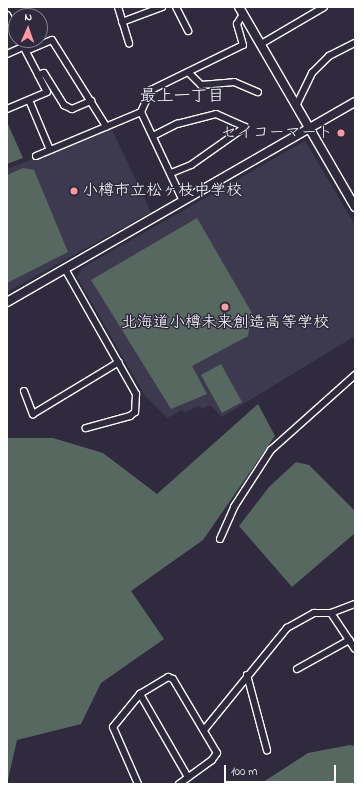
<!DOCTYPE html>
<meta charset="utf-8">
<style>
body{margin:0}
#map{position:relative;width:362px;height:791px;overflow:hidden;background:#2f2a3d;font-family:"Indie Flower","Klee One",sans-serif}
div>[style]{position:absolute}
[style*='--x']{left:calc(var(--x)*1px);top:calc(var(--y)*1px);width:calc(var(--w)*1px);rotate:calc(var(--a)*1deg)}
.built>*{inset:0;background:#3d3a50}
.green>*{inset:0;background:#576861}
.roads{filter:drop-shadow(1px 0 #fff) drop-shadow(-1px 0 #fff) drop-shadow(0 1px #fff) drop-shadow(0 -1px #fff)}
.street>*{height:6px;margin:-3px;padding:0 3px;transform-origin:3px;border-radius:3px;background:#2f2a3d}
.secondary>*{height:8px;margin:-4px;padding:0 4px;transform-origin:4px;border-radius:4px;background:#2f2a3d}
.dots>*{width:11px;height:11px;translate:-50% -50%;box-sizing:border-box;border:2px solid #2f2a3d;border-radius:50%}
span{translate:-50% -50%;white-space:nowrap;text-align:center;line-height:1.15;-webkit-text-stroke:3px #2f2a3d;paint-order:stroke}
.poi-label{font-size:16px;color:#fff}
.right{translate:-100% -50%;text-align:right}
.left{translate:0 -50%;text-align:left}
.neighbourhood-label{font-size:17px;color:#fff}
.frame{position:absolute;inset:0;border:8px solid #fff;pointer-events:none}
.north{position:absolute;left:8px;top:8px;width:40px;height:40px;box-sizing:border-box;background:#2f2a3d;border:1px solid #827f8b;border-radius:50%;rotate:2deg;font-size:11px;font-weight:700;line-height:16px;text-align:center;color:#fff}
.north::after{content:'';display:block;margin:auto;width:14px;height:18px;background:#ff9aa2;clip-path:polygon(50% 0,100% 100%,50% 72%,0 100%)}
.scale{position:absolute;left:224px;top:765px;width:112px;height:18px;box-sizing:border-box;border:2px solid #fff;border-top:0;padding-left:5px;font-size:12px;line-height:14px;white-space:nowrap;color:#fff;-webkit-text-stroke:3px #2f2a3d;paint-order:stroke}
</style>
<div id="map">
<div class="built">
<i style="clip-path:polygon(111px 128px,151px 212px,7px 292px,7px 169px)"></i>
<i style="clip-path:polygon(305px 141px,355px 225px,355px 336px,222px 417px,210px 405px,202px 409px,199px 406px,185px 412px,182px 410px,167px 418px,145px 396px,77px 277px,82px 268px)"></i>
</div>
<div class="green">
<i style="clip-path:polygon(7px 122px,23px 158px,7px 164px)"></i>
<i style="clip-path:polygon(23px 168px,34px 170px,68px 252px,7px 283px,7px 175px)"></i>
<i style="clip-path:polygon(197px 218px,252px 313px,248px 336px,192px 366px,207px 394px,171px 409px,91px 280px)"></i>
<i style="clip-path:polygon(221px 364px,242px 402px,222px 413px,201px 375px)"></i>
<i style="clip-path:polygon(258px 404px,275px 436px,203px 540px,131px 591px,164px 639px,101px 683px,81px 724px,17px 740px,7px 784px,7px 438px,53px 438px,103px 453px,157px 494px)"></i>
<i style="clip-path:polygon(296px 462px,309px 465px,355px 511px,355px 533px,292px 587px,239px 526px,269px 487px)"></i>
<i style="clip-path:polygon(350px 745px,355px 746px,355px 784px,260px 784px,308px 753px)"></i>
</div>
<div class="roads">
<div class="street">
<i style="--x:118;--y:7;--w:38;--a:73"></i>
<i style="--x:176;--y:7;--w:27;--a:63"></i>
<i style="--x:7;--y:15;--w:19;--a:62"></i>
<i style="--x:122;--y:22;--w:43;--a:-20.6"></i>
<i style="--x:261;--y:44;--w:73;--a:-30.4"></i>
<i style="--x:26;--y:51;--w:28;--a:-23"></i>
<i style="--x:52;--y:40;--w:102;--a:57.9"></i>
<i style="--x:7;--y:54;--w:17;--a:-24"></i>
<i style="--x:188;--y:72;--w:18;--a:45"></i>
<i style="--x:201;--y:85;--w:33;--a:-5"></i>
<i style="--x:234;--y:82;--w:26;--a:23"></i>
<i style="--x:38;--y:75;--w:6;--a:-18"></i>
<i style="--x:44;--y:73;--w:38;--a:58"></i>
<i style="--x:64;--y:105;--w:9;--a:27"></i>
<i style="--x:72;--y:109;--w:21;--a:-23"></i>
<i style="--x:29;--y:100;--w:54;--a:67.2"></i>
<i style="--x:296;--y:106;--w:37;--a:-64"></i>
<i style="--x:312;--y:73;--w:24;--a:-45"></i>
<i style="--x:329;--y:56;--w:29;--a:-27"></i>
<i style="--x:7;--y:109;--w:43;--a:-23"></i>
<i style="--x:47;--y:92;--w:59;--a:-117.4"></i>
<i style="--x:141;--y:112;--w:98;--a:64.7"></i>
<i style="--x:153;--y:136;--w:27;--a:-27"></i>
<i style="--x:177;--y:124;--w:40;--a:-14.4"></i>
<i style="--x:216;--y:114;--w:32;--a:24"></i>
<i style="--x:245;--y:127;--w:66;--a:144.9"></i>
<i style="--x:191;--y:165;--w:22;--a:158"></i>
<i style="--x:36;--y:156;--w:114;--a:-22.7"></i>
<i style="--x:141;--y:112;--w:24;--a:-66"></i>
<i style="--x:151;--y:90;--w:102;--a:-26.1"></i>
<i style="--x:243;--y:45;--w:22;--a:-106"></i>
<i style="--x:237;--y:24;--w:12;--a:-59"></i>
<i style="--x:65;--y:269;--w:144;--a:60.4"></i>
<i style="--x:136;--y:394;--w:18;--a:93"></i>
<i style="--x:135;--y:412;--w:6;--a:141"></i>
<i style="--x:130;--y:416;--w:46;--a:164.7"></i>
<i style="--x:24;--y:391;--w:25;--a:69"></i>
<i style="--x:33;--y:414;--w:100;--a:-31.2"></i>
<i style="--x:220;--y:539;--w:35;--a:-66"></i>
<i style="--x:234;--y:507;--w:68;--a:-57"></i>
<i style="--x:271;--y:450;--w:113;--a:-41.8"></i>
<i style="--x:331;--y:613;--w:43;--a:56.3"></i>
<i style="--x:297;--y:669;--w:60;--a:-29.1"></i>
<i style="--x:247;--y:675;--w:78;--a:75.1"></i>
<i style="--x:140;--y:694;--w:96;--a:60"></i>
<i style="--x:204;--y:730;--w:132;--a:-50.9"></i>
<i style="--x:287;--y:628;--w:31;--a:-29"></i>
<i style="--x:314;--y:613;--w:17;--a:0"></i>
<i style="--x:331;--y:613;--w:26;--a:-21"></i>
<i style="--x:138;--y:784;--w:62;--a:-113.7"></i>
<i style="--x:113;--y:727;--w:43;--a:-50.7"></i>
<i style="--x:140;--y:694;--w:33;--a:-31"></i>
<i style="--x:168;--y:677;--w:5;--a:22"></i>
<i style="--x:173;--y:679;--w:86;--a:59.3"></i>
<i style="--x:217;--y:753;--w:9;--a:126"></i>
<i style="--x:212;--y:760;--w:41;--a:144"></i>
</div>
<div class="secondary">
<i style="--x:239;--y:7;--w:231;--a:59.9"></i>
<i style="--x:7;--y:302;--w:401;--a:-29.9"></i>
</div>
</div>
<div class="dots">
<i style="left:341px;top:133px;background:#ff9aa2"></i>
<i style="left:74px;top:191px;background:#ff9aa2"></i>
<i style="left:225px;top:307px;background:#ff9aa2"></i>
</div>
<div class="poi-label">
<span class="right" style="left:333px;top:133px">セイコーマート</span>
<span class="left" style="left:82px;top:191px">小樽市立松ヶ枝中学校</span>
<span style="left:225px;top:323px">北海道小樽未来創造高等学校</span>
</div>
<div class="neighbourhood-label">
<span style="left:182px;top:97px">最上一丁目</span>
</div>
<div class="frame"></div>
<div class="north">N</div>
<div class="scale">100 m</div>
</div>
